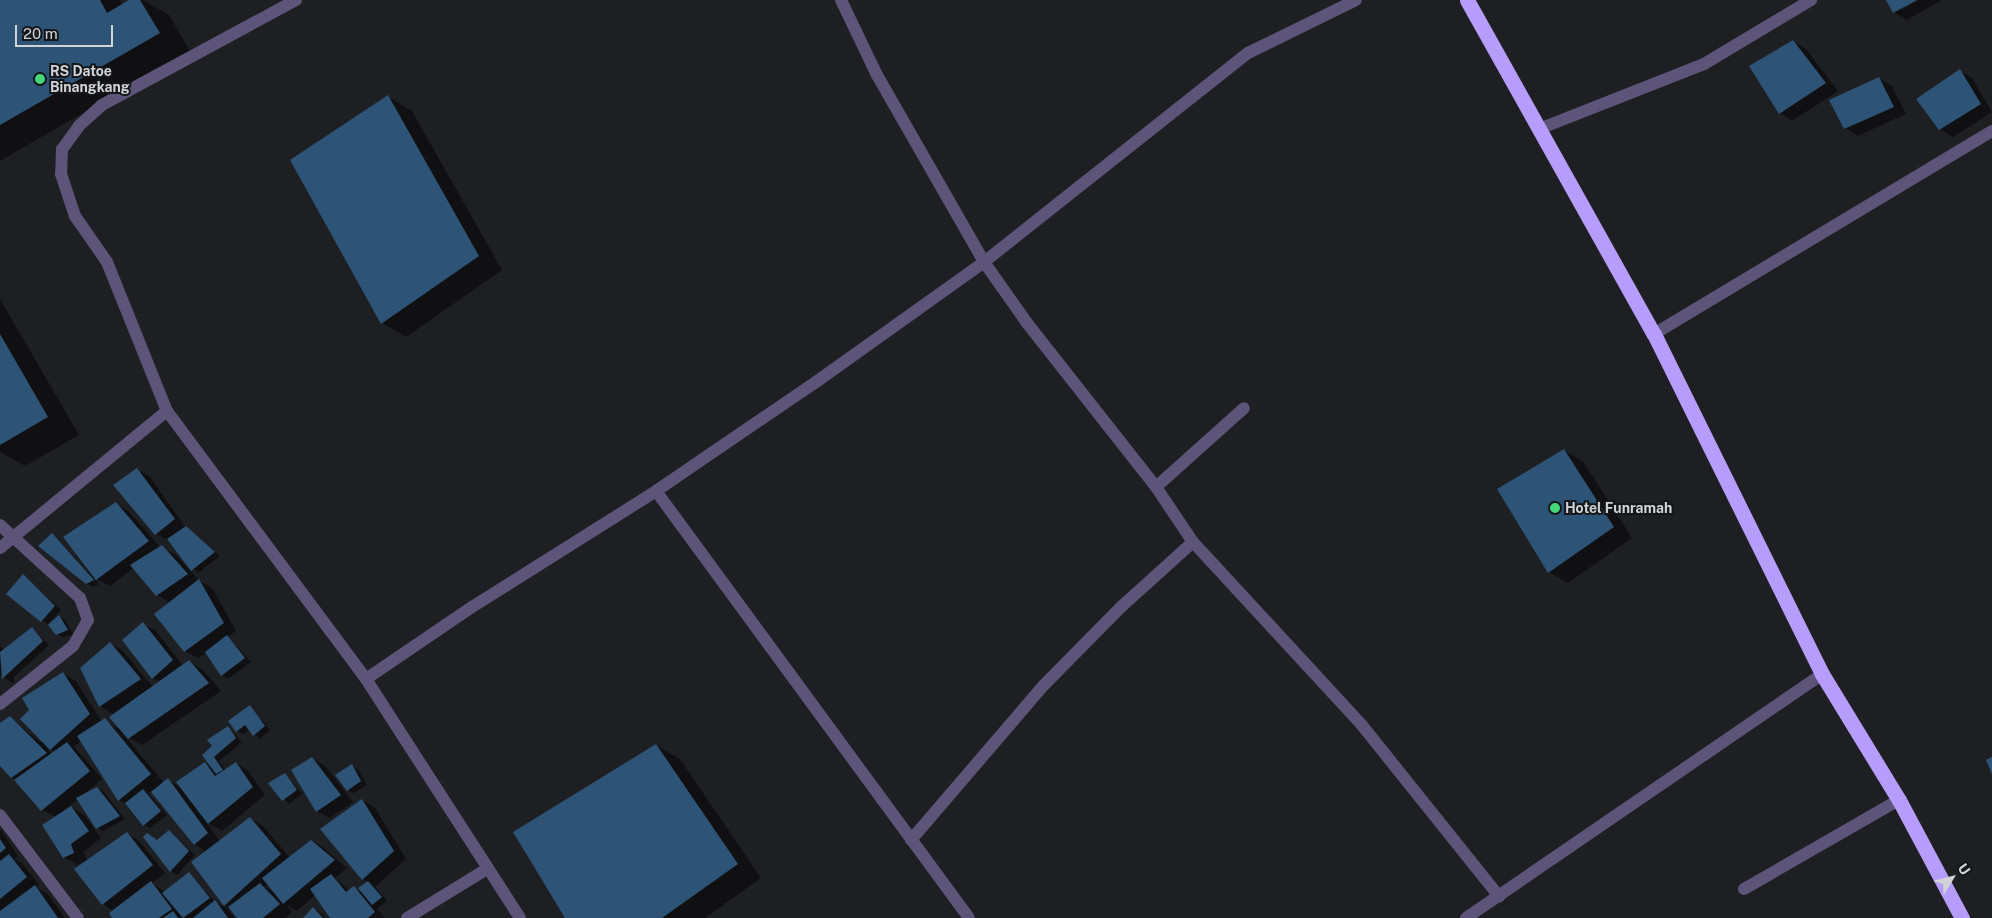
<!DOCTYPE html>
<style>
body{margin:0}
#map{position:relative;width:1992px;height:918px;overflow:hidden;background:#1e1f22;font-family:"Public Sans",sans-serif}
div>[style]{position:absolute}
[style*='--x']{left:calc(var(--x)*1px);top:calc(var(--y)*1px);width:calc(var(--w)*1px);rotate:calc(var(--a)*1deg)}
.shadow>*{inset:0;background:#0007}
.building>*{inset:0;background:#2d5477}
.minor>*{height:12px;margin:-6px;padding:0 6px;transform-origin:6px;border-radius:6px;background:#5d5479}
.highway>*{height:15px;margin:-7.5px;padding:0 7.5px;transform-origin:7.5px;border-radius:7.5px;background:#b69dfb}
.dots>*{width:14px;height:14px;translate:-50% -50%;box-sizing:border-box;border:2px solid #141619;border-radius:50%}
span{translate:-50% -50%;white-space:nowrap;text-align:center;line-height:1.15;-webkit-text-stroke:4px #141619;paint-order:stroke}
.poi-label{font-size:14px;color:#d2d3d6;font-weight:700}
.left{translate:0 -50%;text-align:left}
.north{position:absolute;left:1927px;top:853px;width:50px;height:50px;-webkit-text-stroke:4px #141619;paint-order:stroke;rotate:54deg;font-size:14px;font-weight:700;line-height:20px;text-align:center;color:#d2d3d6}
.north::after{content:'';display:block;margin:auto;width:18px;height:22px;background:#d2d3d6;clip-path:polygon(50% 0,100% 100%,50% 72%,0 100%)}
.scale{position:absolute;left:15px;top:25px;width:98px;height:22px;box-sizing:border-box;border:2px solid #d2d3d6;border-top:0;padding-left:6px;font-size:15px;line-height:18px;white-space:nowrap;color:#d2d3d6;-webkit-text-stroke:4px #141619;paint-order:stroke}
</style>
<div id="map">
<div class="shadow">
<i style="clip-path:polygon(0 0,120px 0,123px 5px,132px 0,143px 0,169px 15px,190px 51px,0 161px)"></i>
<i style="clip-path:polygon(1887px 0,1914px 0,1899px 11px,1919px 0,1942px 0,1907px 20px,1894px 12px)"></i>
<i style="clip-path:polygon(1793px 41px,1806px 49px,1838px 91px,1792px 121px,1780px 113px)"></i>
<i style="clip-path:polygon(1960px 71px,1972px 78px,1992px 112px,1953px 137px,1940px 129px,1918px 99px)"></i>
<i style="clip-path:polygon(1879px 78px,1892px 86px,1906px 114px,1858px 136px,1845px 128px)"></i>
<i style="clip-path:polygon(388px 97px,412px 111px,502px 270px,406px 337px,382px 323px)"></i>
<i style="clip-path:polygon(0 299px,79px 435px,25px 466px,0 452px)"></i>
<i style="clip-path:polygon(1564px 451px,1583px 461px,1632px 538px,1568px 583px,1549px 572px)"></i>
<i style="clip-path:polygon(137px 469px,150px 477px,186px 528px,220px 556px,198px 573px,169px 541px,156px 534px)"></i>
<i style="clip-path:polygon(116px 503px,128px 511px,161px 548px,175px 554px,200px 581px,212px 588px,236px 631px,228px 637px,251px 662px,228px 679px,222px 675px,207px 652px,198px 658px,185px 651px,170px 603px,157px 595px,134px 568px,110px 586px,97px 579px)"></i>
<i style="clip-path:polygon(52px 535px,58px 539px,99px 584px,93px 587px,87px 583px)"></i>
<i style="clip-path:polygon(23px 576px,61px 610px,48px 624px,42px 621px)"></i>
<i style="clip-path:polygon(59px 616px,65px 620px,73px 634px,63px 637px,57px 634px)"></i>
<i style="clip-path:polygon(evenodd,143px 624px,156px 631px,183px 666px,189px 662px,202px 669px,221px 691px,142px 745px,124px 735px,164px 783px,168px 780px,182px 788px,205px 763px,213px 768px,214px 746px,228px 727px,242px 742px,219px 761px,226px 770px,236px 763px,248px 771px,265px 795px,222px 831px,206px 822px,220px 841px,250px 818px,263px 826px,290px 858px,312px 841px,324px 848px,347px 868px,335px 878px,350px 891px,354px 888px,364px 894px,368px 882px,363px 879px,362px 800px,375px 808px,406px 859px,375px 887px,387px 901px,377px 909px,385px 918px,331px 918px,315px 895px,297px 911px,287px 905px,292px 912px,285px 918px,239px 918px,225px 906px,235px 918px,114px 918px,113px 911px,103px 904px,76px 869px,127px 834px,139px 841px,165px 873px,152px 883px,165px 892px,189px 873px,215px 902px,228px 909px,192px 863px,207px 852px,195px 844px,152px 791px,148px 793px,167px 815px,150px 828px,144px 825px,128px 805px,119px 800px,81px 741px,74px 747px,102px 779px,85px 793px,97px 788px,104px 792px,125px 819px,103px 831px,97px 828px,78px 799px,65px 809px,71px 807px,84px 815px,101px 838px,83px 852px,87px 860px,77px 865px,64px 857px,56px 817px,42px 810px,0 764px,0 725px,10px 717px,41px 743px,63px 674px,76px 681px,102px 722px,121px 729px,114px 715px,100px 706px,111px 644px,123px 651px,153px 687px,160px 682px,153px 678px,143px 624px,46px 747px,55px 752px,52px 754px,46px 747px,143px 624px,269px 884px,275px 893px,265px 887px,269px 884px)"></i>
<i style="clip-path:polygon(32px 628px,49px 645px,14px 677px,14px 684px,0 675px,0 646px,4px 650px)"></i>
<i style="clip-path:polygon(250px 706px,270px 730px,260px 739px,250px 730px,243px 734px,237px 731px)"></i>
<i style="clip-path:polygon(656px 745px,680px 759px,761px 878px,705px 918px,566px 918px)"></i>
<i style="clip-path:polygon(312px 758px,325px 766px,353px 802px,330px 818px,317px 811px)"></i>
<i style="clip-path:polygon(352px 765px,358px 769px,367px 785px,354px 793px,348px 790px)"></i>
<i style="clip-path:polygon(285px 774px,302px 794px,289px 804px,270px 783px)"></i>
<i style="clip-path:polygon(0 829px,18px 856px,14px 859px,22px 863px,39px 885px,36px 887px,48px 894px,65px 918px,0 918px)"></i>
<i style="clip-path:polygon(169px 832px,195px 855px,177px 875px,171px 871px,158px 841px)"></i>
<i style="clip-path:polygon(314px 908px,320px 912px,325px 918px,305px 918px)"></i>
</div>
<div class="building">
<i style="clip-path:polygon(0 0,100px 0,107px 13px,129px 0,140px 0,160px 33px,0 125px)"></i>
<i style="clip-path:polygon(1886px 0,1917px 0,1893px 13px)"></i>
<i style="clip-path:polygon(1793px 40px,1826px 83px,1779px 114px,1749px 66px)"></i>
<i style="clip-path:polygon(1960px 69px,1981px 104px,1939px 130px,1916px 99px)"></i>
<i style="clip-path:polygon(1879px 77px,1894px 107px,1844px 129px,1829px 100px)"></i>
<i style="clip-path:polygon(388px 95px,479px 256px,381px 324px,290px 160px)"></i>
<i style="clip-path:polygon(0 334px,48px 417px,0 445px)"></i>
<i style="clip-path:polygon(1564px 449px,1614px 527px,1548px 573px,1497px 489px)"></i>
<i style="clip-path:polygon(137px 468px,175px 519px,155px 535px,113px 485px)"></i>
<i style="clip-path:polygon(116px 502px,149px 541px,96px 580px,63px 537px)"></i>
<i style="clip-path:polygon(186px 526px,215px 552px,191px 571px,167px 539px)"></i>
<i style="clip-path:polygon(52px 533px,94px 580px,86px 584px,38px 546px)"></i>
<i style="clip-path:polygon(162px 545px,188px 574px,156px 596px,130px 565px)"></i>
<i style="clip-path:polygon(23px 574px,55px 606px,41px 622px,6px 594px)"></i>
<i style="clip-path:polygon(199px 579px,224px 623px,184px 652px,154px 614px)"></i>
<i style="clip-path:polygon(59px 615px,68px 630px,56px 635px,48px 625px)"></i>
<i style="clip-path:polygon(143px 622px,173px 660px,152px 679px,122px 640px)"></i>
<i style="clip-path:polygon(32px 627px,43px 641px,2px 679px,0 652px)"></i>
<i style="clip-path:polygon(227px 635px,245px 658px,221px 676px,205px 652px)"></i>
<i style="clip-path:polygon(110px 642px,141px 679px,99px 707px,80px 668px)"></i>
<i style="clip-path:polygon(189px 660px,209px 683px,128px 739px,109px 717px)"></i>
<i style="clip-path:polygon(63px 672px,90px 714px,50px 750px,20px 719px,29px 710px,22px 698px)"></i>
<i style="clip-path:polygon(250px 705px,265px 726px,253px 736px,245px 725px,236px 732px,228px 721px)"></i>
<i style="clip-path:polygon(10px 716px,47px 753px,11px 778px,0 766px,0 723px)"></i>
<i style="clip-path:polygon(105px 718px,151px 774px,118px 801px,77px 736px)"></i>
<i style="clip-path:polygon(228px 726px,236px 738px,214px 757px,223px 770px,216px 774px,202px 755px,212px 746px,207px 740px)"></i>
<i style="clip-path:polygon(67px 742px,90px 771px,41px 811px,14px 780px)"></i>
<i style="clip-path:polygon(656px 744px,738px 864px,662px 918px,565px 918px,513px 832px)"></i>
<i style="clip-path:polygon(312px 757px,341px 795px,316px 812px,291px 770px)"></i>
<i style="clip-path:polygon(1992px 757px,1992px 774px,1986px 760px)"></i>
<i style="clip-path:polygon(205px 762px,215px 776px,236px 762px,253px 787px,208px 824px,176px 782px)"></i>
<i style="clip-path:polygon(352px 764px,361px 781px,347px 791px,335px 775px)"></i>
<i style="clip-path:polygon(285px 773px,297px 790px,282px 801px,268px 783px)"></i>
<i style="clip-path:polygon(168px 778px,208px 833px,194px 845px,151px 792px)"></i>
<i style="clip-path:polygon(97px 787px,120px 816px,96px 829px,76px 798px)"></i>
<i style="clip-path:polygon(143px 789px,161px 811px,143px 826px,125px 803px)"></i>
<i style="clip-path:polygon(362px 799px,394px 851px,362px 880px,320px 829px)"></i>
<i style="clip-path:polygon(71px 806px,89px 831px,71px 844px,74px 853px,63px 858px,42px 825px)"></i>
<i style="clip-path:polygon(250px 817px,281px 854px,224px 906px,191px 862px)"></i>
<i style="clip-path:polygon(169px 830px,189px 851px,170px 872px,143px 837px,147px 833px,157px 840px)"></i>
<i style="clip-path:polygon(127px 832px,153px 865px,102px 905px,74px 869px)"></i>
<i style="clip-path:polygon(0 839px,6px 848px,0 853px)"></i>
<i style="clip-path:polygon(311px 840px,335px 860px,283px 904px,262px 878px)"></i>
<i style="clip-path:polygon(9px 854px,27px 877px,0 899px,0 861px)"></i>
<i style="clip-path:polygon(189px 872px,210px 898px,183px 918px,162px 893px)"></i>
<i style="clip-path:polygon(331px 874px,346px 892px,354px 886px,375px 912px,368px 918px,330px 918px,310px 889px)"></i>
<i style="clip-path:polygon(151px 881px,172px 909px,159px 918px,112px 918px,109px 913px)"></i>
<i style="clip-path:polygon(368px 881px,382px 897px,372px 905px,358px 888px)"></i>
<i style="clip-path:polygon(260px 883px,280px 904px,263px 918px,237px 918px,228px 907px)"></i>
<i style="clip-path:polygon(35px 885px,58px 918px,0 918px,0 911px)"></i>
<i style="clip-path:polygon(215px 900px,228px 918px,193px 918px)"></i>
<i style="clip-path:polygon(313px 907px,323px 918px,303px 918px)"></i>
<i style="clip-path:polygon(173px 911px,178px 918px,163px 918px)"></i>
</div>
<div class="minor">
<i style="--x:296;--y:0;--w:221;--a:151.6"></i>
<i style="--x:102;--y:105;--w:31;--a:138"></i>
<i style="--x:79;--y:126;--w:29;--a:126"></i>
<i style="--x:62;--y:149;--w:25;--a:92"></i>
<i style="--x:61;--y:174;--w:44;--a:71.6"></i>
<i style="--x:75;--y:216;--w:56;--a:55.2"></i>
<i style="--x:107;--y:262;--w:161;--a:68.1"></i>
<i style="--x:167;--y:411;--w:334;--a:53.4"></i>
<i style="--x:366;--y:679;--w:284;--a:57.2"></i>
<i style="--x:841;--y:0;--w:83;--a:64.4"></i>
<i style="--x:877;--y:75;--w:215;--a:60.2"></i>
<i style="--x:984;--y:262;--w:75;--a:54.8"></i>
<i style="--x:1027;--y:323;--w:209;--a:51.8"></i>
<i style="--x:1156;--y:487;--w:66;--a:56.1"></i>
<i style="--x:1193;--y:542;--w:248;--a:47.3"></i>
<i style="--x:1361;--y:724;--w:221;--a:51.3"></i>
<i style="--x:1539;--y:129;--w:177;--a:-21.5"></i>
<i style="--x:1704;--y:64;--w:125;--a:-30.9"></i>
<i style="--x:1654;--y:334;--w:394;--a:-31"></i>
<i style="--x:1156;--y:487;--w:118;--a:-41.9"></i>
<i style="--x:656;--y:491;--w:529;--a:53.76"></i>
<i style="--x:0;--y:525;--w:108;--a:42.4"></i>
<i style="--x:80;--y:598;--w:23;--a:70"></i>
<i style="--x:88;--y:620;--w:30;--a:120"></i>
<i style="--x:73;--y:646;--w:93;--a:141.5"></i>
<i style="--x:0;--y:548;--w:216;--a:-39.4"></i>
<i style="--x:366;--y:679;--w:128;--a:-34.2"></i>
<i style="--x:472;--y:607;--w:218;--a:-32.2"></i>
<i style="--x:656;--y:491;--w:194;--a:-34.3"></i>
<i style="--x:816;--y:382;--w:206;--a:-35.5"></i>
<i style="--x:984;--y:262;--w:337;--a:-38.4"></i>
<i style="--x:1248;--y:53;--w:120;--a:-26.1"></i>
<i style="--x:0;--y:815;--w:129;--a:52.9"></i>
<i style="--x:911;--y:840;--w:204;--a:-49.4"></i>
<i style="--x:1044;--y:685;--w:110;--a:-45.4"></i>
<i style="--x:1121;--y:607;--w:97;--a:-42.1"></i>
<i style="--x:1744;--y:889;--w:179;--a:-29.9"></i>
<i style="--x:407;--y:918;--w:94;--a:-31.5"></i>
<i style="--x:1466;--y:918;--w:432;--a:-34.4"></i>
</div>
<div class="highway">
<i style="--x:1467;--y:0;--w:383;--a:60.8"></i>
<i style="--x:1654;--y:334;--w:379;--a:63.7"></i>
<i style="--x:1822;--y:674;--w:148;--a:58.6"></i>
<i style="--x:1899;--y:800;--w:134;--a:61.9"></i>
</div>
<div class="dots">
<i style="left:40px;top:79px;background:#45d77a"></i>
<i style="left:1555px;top:508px;background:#45d77a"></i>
</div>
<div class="poi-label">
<span class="left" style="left:50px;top:79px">RS Datoe<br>Binangkang</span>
<span class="left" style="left:1565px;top:508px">Hotel Funramah</span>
</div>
<div class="north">U</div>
<div class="scale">20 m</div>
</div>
